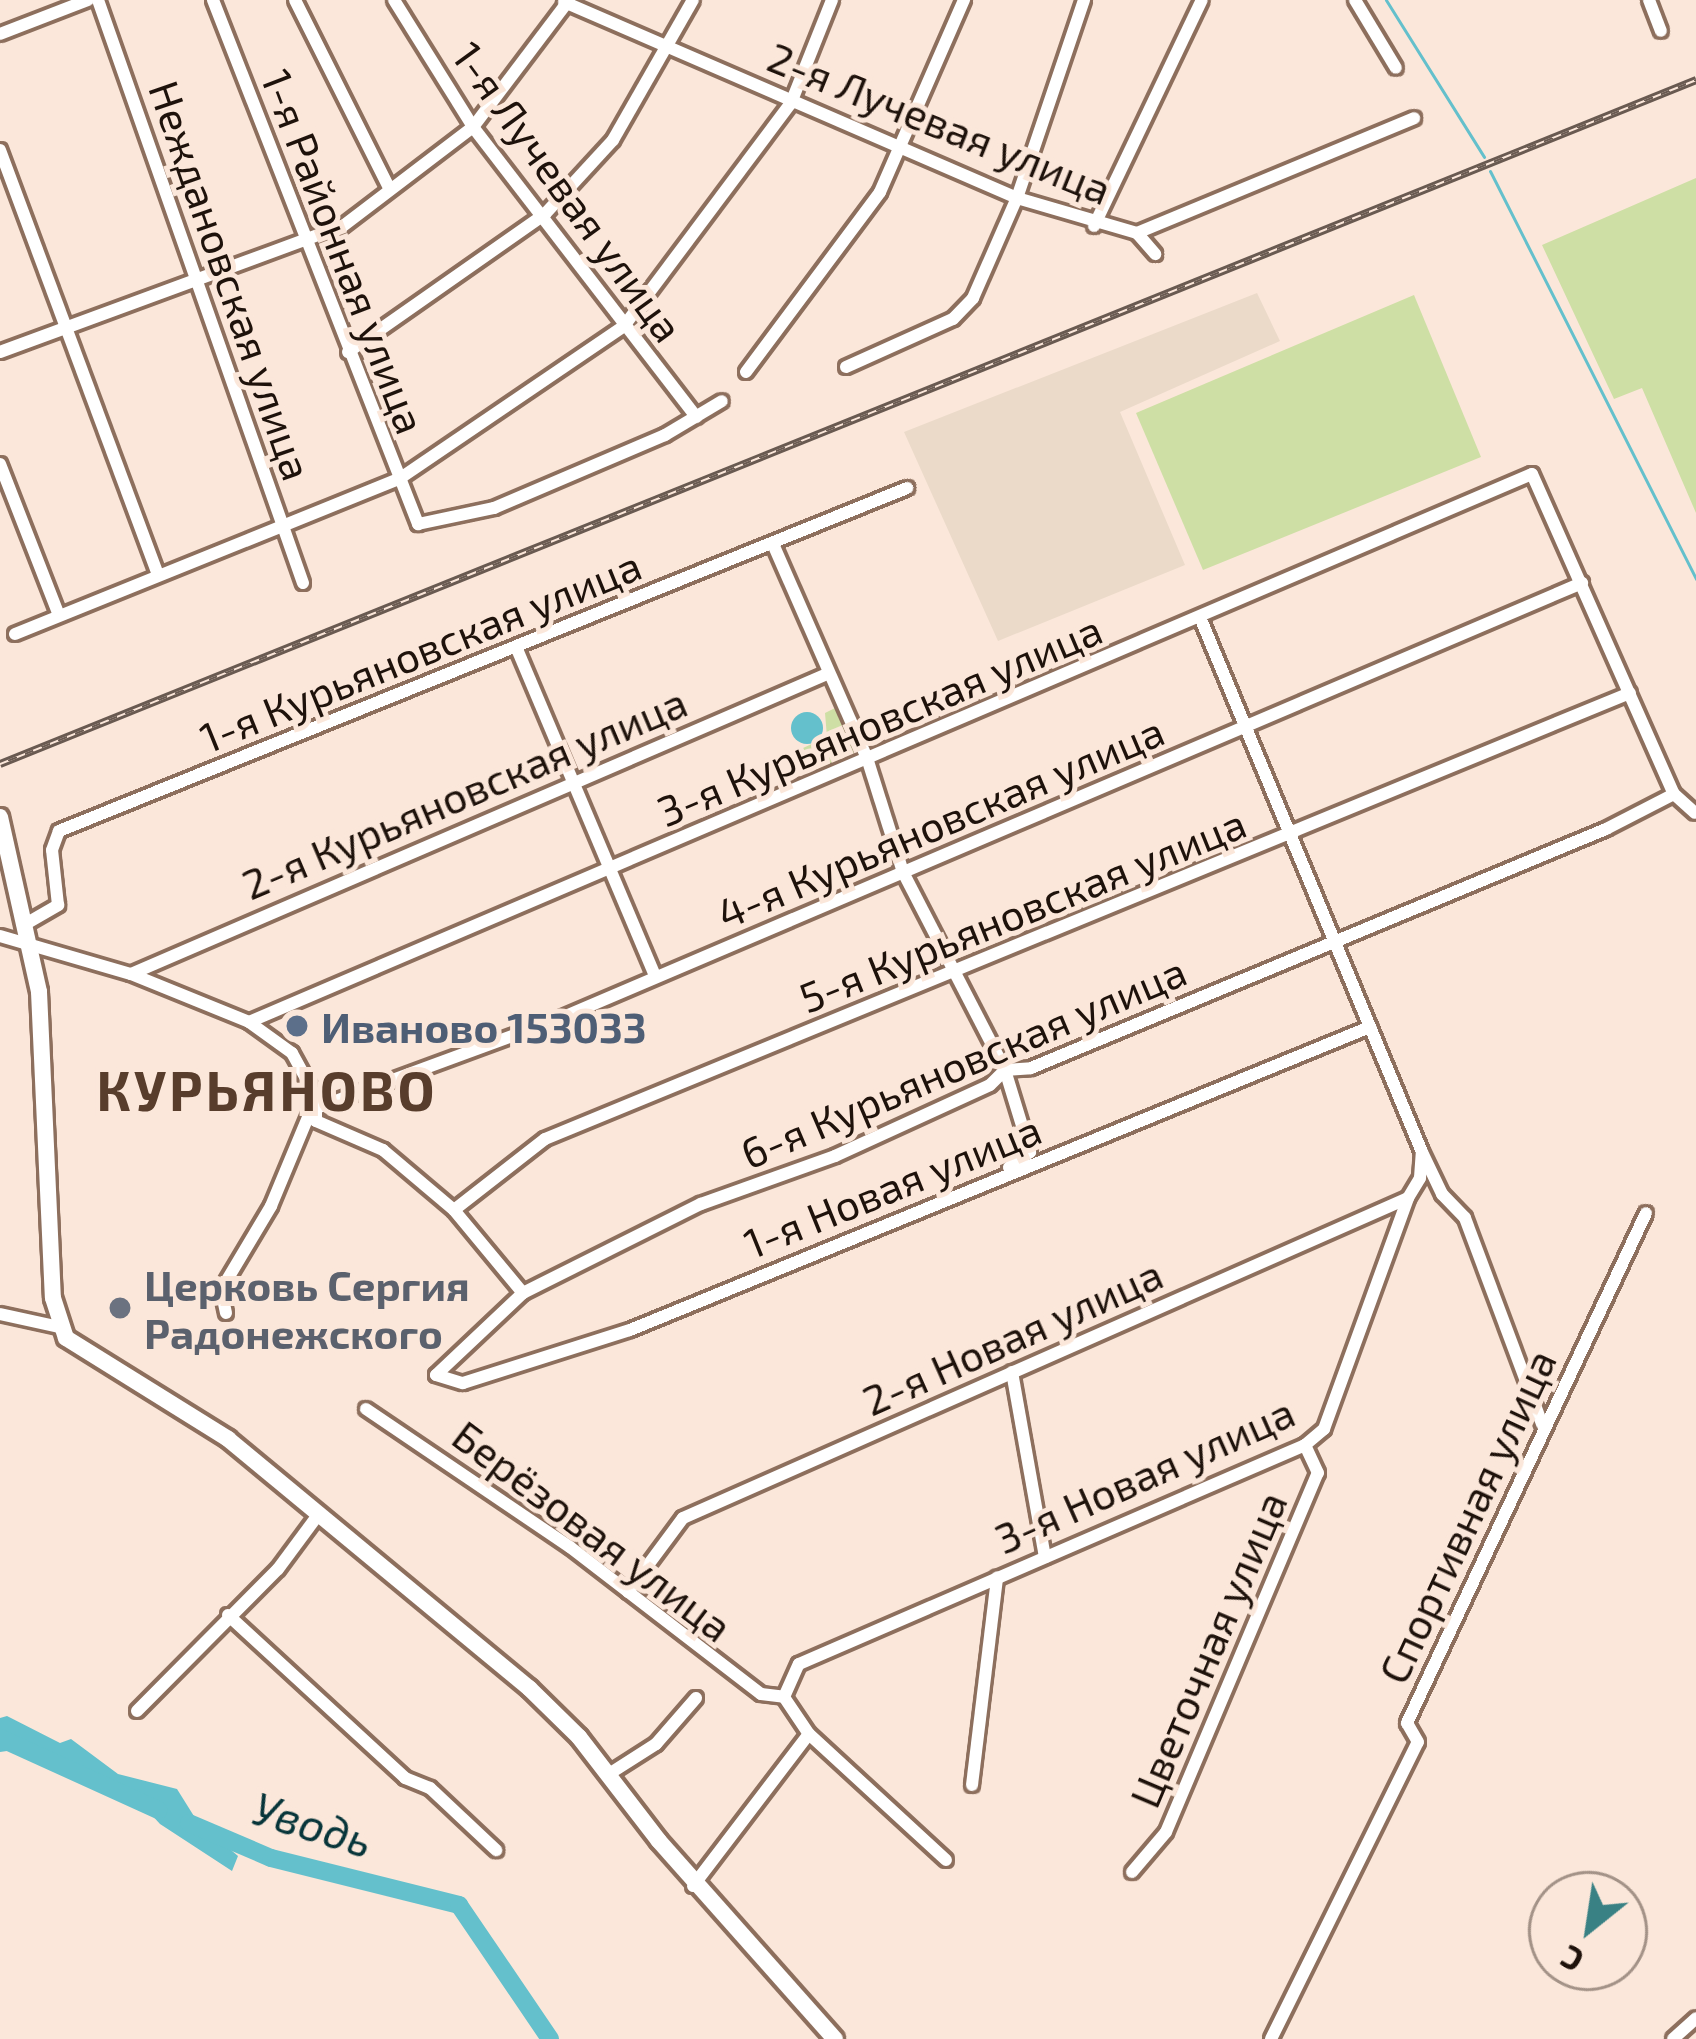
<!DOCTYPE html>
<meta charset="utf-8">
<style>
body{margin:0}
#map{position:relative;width:1696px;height:2039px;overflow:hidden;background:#fbe7da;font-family:"Exo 2",sans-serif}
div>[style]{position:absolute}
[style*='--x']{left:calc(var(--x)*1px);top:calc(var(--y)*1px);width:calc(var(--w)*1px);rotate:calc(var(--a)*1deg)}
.industrial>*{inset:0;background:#ebdac9}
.green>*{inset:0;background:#cedfa5}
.water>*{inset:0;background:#64c0cc}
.round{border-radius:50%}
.stream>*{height:3px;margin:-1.5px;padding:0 1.5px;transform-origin:1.5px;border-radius:1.5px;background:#64c0cc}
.river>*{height:18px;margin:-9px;padding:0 9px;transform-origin:9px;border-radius:9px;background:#64c0cc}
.roads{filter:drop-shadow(3px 0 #8d6f5d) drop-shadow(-3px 0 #8d6f5d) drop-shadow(0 3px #8d6f5d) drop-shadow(0 -3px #8d6f5d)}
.minor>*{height:12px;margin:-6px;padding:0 6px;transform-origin:6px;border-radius:6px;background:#fff}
.secondary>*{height:16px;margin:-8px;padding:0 8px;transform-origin:8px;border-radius:8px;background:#fff}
.rail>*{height:8px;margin-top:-4px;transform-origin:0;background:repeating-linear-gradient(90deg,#fbe7da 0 9px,#695a51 0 18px);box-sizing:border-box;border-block:3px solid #695a51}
.dots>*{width:33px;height:33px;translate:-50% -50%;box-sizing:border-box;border:6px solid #fbe7da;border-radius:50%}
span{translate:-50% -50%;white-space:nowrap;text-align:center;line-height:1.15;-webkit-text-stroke:10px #fbe7da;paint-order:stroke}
.street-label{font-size:42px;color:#1e120b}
.service-label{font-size:42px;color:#4e5e75;font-weight:700}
.left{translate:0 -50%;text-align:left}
.worship-label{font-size:42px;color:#5b616d;font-weight:700}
.water-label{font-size:45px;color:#07353a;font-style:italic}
.district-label{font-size:54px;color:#583d2c;font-weight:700;letter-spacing:3px}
.north{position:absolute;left:1528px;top:1871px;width:120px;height:120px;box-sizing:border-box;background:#fbe7da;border:3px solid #a39287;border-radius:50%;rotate:210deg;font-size:33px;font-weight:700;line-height:48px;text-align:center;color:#1e120b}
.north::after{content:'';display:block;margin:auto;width:42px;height:54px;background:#398184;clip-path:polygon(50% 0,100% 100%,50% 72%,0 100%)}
</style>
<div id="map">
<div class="industrial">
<i style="clip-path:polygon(1257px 293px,1280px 341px,1120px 412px,1185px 565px,998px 641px,904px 432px)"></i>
</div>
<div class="green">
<i style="clip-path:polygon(1696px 178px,1696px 513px,1642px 388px,1614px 399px,1542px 245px)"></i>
<i style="clip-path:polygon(1414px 295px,1481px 457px,1203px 570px,1136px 413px)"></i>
<i style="clip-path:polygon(837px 707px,858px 751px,814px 772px,803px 748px,827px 737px,825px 713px)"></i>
</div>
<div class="water">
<i class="round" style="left:791px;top:712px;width:32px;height:32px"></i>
<i style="clip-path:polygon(7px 1716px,60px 1743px,71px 1739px,118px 1774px,177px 1789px,197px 1821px,238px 1856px,232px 1871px,160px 1824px,127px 1788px,105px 1788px,21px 1749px,0 1752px,0 1718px)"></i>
</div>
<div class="stream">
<i style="--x:1386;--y:0;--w:185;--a:58"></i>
<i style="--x:1490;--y:171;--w:457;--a:63.2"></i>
</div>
<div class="river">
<i style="--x:0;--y:1738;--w:174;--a:24.5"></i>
<i style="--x:189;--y:1823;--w:89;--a:23.1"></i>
<i style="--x:271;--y:1858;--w:194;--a:14"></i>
<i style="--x:459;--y:1905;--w:162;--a:55.8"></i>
</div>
<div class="roads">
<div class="minor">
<i style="--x:98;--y:0;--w:618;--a:70.63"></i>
<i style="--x:213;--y:0;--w:563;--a:68.63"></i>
<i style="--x:418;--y:524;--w:78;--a:-11.9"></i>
<i style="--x:494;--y:508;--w:186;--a:-23.1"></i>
<i style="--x:665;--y:435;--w:66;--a:-30.8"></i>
<i style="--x:295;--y:0;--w:210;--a:63.4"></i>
<i style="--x:394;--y:0;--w:150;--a:58.1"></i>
<i style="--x:473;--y:127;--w:366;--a:52.4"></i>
<i style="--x:1355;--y:0;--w:79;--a:58.9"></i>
<i style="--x:1649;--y:0;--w:33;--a:69"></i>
<i style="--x:564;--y:2;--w:494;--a:23.4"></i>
<i style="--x:1017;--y:198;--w:125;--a:16.3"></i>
<i style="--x:1137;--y:233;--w:28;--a:49"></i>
<i style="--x:0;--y:34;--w:94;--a:-21.1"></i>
<i style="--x:0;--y:150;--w:451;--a:69.6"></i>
<i style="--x:1094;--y:226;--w:250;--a:-64.5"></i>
<i style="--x:1137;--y:233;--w:300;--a:-22.5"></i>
<i style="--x:0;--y:352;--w:365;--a:-20.2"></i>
<i style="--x:343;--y:226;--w:163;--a:-37.3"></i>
<i style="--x:473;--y:127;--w:159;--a:-52.9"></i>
<i style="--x:348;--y:352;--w:241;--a:-35"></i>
<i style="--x:545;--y:214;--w:100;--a:-47.4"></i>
<i style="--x:613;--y:140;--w:161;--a:-60.3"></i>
<i style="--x:846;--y:367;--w:117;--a:-24.2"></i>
<i style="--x:953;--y:319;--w:29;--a:-46"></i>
<i style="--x:973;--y:298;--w:109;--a:-66.3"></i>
<i style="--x:1017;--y:198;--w:209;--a:-71.3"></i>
<i style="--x:746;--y:372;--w:224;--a:-53.3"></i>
<i style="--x:880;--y:192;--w:210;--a:-66.4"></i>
<i style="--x:0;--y:464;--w:160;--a:68.7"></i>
<i style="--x:773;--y:544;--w:234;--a:66.3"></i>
<i style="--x:867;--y:758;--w:120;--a:72.5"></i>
<i style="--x:903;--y:872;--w:223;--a:62.7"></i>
<i style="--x:1005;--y:1070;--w:86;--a:73"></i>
<i style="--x:1030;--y:1152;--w:26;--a:144"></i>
<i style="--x:1202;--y:622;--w:574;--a:67.46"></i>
<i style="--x:1422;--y:1152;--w:47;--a:64.5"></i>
<i style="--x:1442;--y:1194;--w:33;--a:46"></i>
<i style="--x:1465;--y:1218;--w:220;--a:69.5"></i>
<i style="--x:15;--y:634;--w:414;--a:-22"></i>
<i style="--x:399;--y:479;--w:272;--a:-34.2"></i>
<i style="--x:624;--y:326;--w:279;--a:-53.2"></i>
<i style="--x:791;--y:103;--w:111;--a:-68.3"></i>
<i style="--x:517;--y:649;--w:354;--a:67.1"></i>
<i style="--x:29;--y:922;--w:34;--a:-30"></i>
<i style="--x:58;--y:905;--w:55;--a:-96.2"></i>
<i style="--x:52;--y:850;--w:20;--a:-70"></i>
<i style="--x:59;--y:831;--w:915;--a:-22.02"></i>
<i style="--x:0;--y:936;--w:136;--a:16.2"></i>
<i style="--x:131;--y:974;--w:127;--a:22.1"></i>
<i style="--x:249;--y:1022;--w:53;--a:35.8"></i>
<i style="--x:292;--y:1053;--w:50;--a:61.4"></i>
<i style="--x:316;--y:1097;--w:24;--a:90"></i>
<i style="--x:316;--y:1121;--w:73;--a:23.4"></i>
<i style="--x:383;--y:1150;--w:93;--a:40.2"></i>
<i style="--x:454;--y:1210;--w:108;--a:50.3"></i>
<i style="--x:131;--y:974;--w:756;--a:-23.31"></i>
<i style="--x:249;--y:1022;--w:1395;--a:-23.13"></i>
<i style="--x:1532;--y:474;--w:350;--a:66.1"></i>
<i style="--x:1674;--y:794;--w:28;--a:42"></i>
<i style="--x:319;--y:1107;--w:258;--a:-20.2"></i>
<i style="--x:561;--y:1018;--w:1110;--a:-23.08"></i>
<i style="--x:454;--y:1210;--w:115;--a:-38"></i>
<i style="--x:545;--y:1139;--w:1173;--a:-22.35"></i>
<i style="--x:226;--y:1313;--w:24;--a:-102"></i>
<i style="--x:221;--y:1290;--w:98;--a:-59.2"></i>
<i style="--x:271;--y:1206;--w:117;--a:-67.4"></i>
<i style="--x:0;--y:1314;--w:60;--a:12.4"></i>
<i style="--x:1012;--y:1372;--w:188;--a:79.9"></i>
<i style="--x:436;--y:1375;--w:120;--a:-43.3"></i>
<i style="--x:523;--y:1293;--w:199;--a:-26.6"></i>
<i style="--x:701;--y:1204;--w:142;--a:-19.7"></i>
<i style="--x:835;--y:1156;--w:170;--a:-24.6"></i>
<i style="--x:990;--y:1085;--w:21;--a:-45"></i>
<i style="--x:1005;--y:1070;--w:26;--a:-4"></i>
<i style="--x:1031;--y:1068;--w:623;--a:-22.57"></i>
<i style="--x:1606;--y:829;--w:76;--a:-27.2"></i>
<i style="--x:436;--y:1375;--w:28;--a:17"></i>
<i style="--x:463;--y:1383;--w:175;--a:-17.6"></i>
<i style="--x:630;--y:1330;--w:800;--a:-22.27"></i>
<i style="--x:366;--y:1409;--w:246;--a:34.1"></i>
<i style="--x:570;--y:1547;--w:241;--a:37.6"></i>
<i style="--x:761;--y:1694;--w:23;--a:7"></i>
<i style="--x:628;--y:1592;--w:92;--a:-53.4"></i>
<i style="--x:683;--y:1518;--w:792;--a:-23.82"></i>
<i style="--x:1408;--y:1198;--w:23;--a:-59"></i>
<i style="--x:1420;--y:1178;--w:26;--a:-86"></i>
<i style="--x:228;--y:1615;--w:241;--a:42.6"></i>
<i style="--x:405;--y:1778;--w:27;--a:22"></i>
<i style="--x:430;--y:1788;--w:91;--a:43.2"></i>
<i style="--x:784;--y:1697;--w:36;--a:-66"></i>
<i style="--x:799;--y:1664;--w:551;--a:-23.4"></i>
<i style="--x:1305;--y:1445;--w:25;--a:-40"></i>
<i style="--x:1324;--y:1429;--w:246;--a:-70"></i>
<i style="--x:784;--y:1697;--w:45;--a:56"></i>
<i style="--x:809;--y:1734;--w:186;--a:42.6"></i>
<i style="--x:137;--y:1711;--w:200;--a:-45.2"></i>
<i style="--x:278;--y:1569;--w:67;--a:-53.5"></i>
<i style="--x:609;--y:1774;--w:56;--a:-32.6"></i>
<i style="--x:656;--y:1744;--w:61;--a:-49"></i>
<i style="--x:972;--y:1785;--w:209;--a:-83.1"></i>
<i style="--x:1132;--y:1872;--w:52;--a:-49.6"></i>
<i style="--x:1166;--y:1832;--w:390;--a:-67.1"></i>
<i style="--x:1318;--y:1473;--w:31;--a:-115"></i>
<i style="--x:693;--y:1886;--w:191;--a:-52.7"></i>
<i style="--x:1271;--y:2039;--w:331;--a:-63.7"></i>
<i style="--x:1418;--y:1742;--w:22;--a:-120"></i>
<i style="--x:1407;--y:1723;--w:563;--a:-64.89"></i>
<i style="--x:1673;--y:2039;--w:31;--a:-42"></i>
</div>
<div class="secondary">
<i style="--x:0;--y:817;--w:179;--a:77.4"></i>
<i style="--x:39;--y:992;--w:306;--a:87.4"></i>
<i style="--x:53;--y:1298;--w:42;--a:72"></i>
<i style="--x:66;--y:1338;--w:191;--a:31.9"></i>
<i style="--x:228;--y:1439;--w:391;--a:39.6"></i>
<i style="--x:529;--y:1688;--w:70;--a:44.4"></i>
<i style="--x:579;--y:1737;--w:131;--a:52.4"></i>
<i style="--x:659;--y:1841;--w:265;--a:48.4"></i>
</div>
</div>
<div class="rail">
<i style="--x:0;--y:764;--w:1829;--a:-21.96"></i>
</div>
<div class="dots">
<i style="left:297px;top:1026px;background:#5c6f8a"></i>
<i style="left:120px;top:1308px;background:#6b7280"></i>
</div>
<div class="street-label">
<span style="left:940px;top:122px;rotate:22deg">2-я Лучевая улица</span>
<span style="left:569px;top:191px;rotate:54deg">1-я Лучевая улица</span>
<span style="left:345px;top:251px;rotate:69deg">1-я Районная улица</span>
<span style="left:232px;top:280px;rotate:71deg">Неждановская улица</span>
<span style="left:420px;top:650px;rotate:-22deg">1-я Курьяновская улица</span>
<span style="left:879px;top:719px;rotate:-23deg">3-я Курьяновская улица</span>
<span style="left:464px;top:792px;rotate:-23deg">2-я Курьяновская улица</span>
<span style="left:940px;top:821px;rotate:-23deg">4-я Курьяновская улица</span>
<span style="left:1022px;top:909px;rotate:-22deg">5-я Курьяновская улица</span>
<span style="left:963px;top:1061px;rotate:-23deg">6-я Курьяновская улица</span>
<span style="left:892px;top:1185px;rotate:-22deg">1-я Новая улица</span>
<span style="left:1012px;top:1336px;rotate:-24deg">2-я Новая улица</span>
<span style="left:1144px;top:1474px;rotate:-24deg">3-я Новая улица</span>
<span style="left:1466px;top:1516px;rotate:-65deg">Спортивная улица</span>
<span style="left:593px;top:1530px;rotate:37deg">Берёзовая улица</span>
<span style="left:1207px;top:1649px;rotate:-67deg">Цветочная улица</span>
</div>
<div class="service-label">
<span class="left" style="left:321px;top:1026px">Иваново 153033</span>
</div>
<div class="worship-label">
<span class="left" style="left:144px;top:1308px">Церковь Сергия<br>Радонежского</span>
</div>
<div class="water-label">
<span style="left:313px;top:1824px;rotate:17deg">Уводь</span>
</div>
<div class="district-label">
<span style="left:267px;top:1090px">КУРЬЯНОВО</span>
</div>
<div class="north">С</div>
</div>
